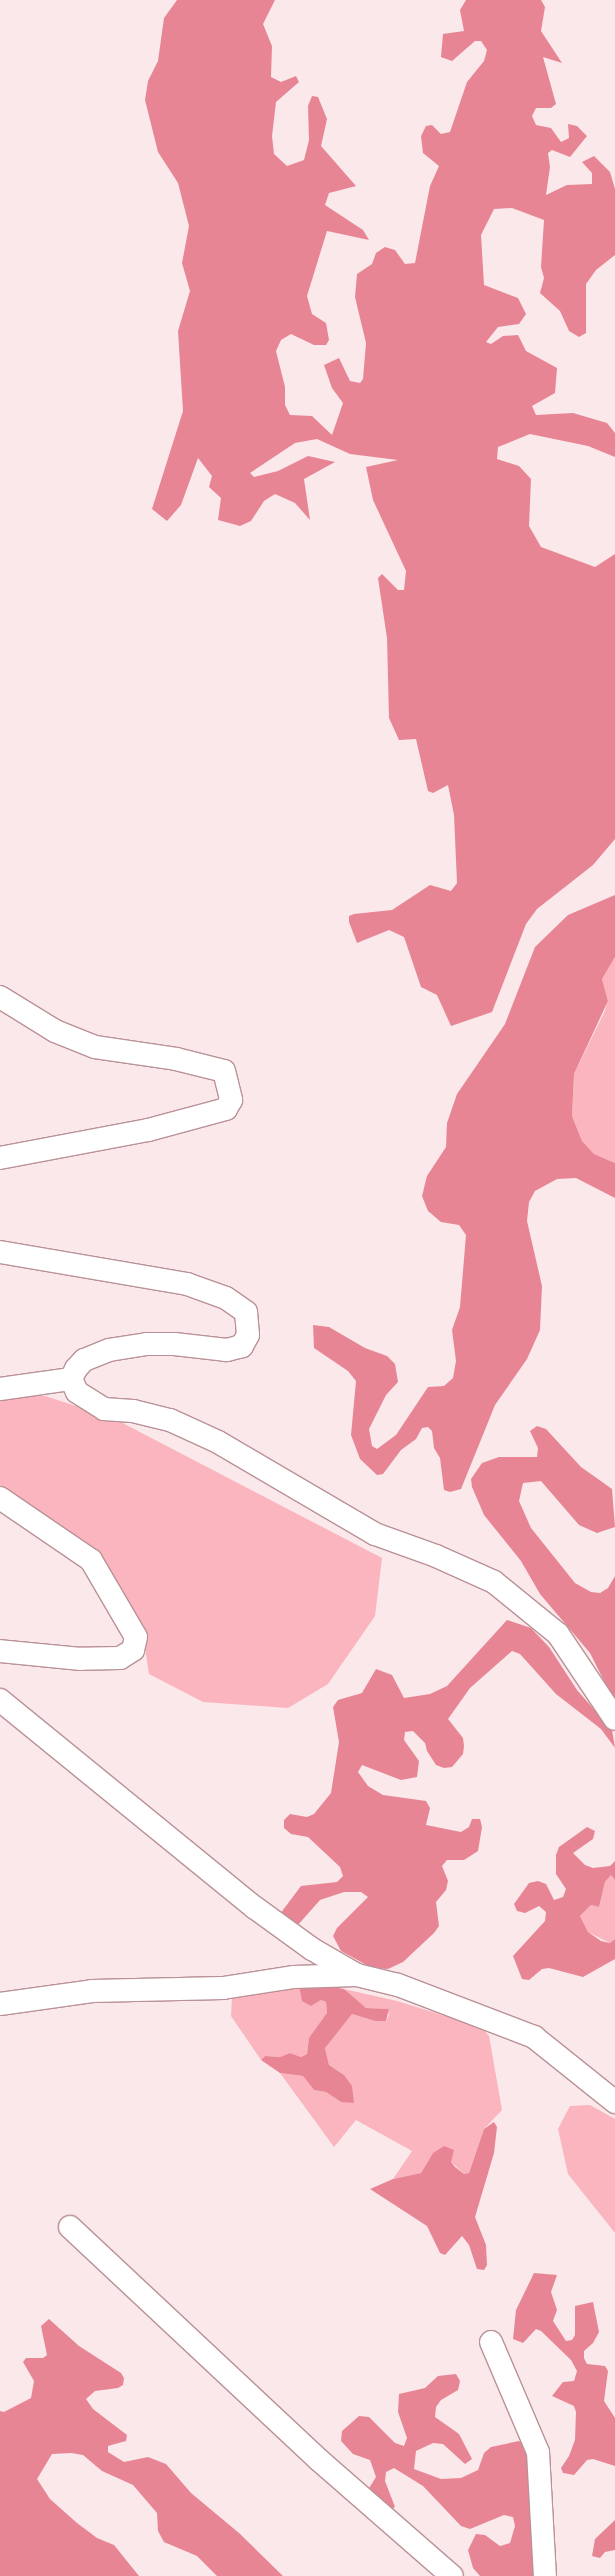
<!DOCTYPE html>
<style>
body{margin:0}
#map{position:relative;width:615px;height:2576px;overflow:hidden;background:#fae8ea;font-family:"Open Sans",sans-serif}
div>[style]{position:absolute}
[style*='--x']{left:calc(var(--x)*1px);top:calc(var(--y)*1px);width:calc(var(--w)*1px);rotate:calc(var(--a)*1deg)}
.green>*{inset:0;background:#fbb5be}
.forest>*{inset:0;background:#e88595}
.roads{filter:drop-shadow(1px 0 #ba9196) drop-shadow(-1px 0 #ba9196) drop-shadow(0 1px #ba9196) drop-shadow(0 -1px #ba9196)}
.minor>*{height:22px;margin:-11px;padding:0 11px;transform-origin:11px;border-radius:11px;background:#fff}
span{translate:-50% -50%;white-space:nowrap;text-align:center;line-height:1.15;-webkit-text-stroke:4px #fff;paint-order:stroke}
</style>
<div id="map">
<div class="green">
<i style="clip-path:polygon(615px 957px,615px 1163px,594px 1154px,582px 1141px,572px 1116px,574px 1074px,604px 1013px,608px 1001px,602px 979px)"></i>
<i style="clip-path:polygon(0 1396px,45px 1396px,113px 1418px,382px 1558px,375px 1616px,328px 1684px,288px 1708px,203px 1702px,149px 1674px,141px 1622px,102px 1560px,0 1492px)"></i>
<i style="clip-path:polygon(611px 1875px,615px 1880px,615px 1939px,610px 1943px,588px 1932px,580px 1916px,591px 1905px,599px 1907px,605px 1882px)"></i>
<i style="clip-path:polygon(299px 1985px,311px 2006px,321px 2000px,326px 2002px,327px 2013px,322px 2024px,309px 2038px,307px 2054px,301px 2057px,290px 2053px,280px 2057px,265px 2056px,261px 2060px,231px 2016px,232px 1998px)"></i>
<i style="clip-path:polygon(344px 1989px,397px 2001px,481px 2027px,489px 2036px,502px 2110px,484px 2129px,469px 2173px,464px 2174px,451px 2162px,433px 2153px,421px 2173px,393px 2179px,412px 2151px,356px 2120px,334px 2147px,280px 2073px,303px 2076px,314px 2090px,326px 2092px,341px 2102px,344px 2075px,329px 2065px,325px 2048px,327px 2042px,352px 2014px,375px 2021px,386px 2021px,389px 2015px,388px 2009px,366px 2008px,357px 2002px)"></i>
<i style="clip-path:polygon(590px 2105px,615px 2119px,615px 2233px,568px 2174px,558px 2129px,570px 2106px)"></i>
</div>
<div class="forest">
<i style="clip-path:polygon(177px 0,275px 0,263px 24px,272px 46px,271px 77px,281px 82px,296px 76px,299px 82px,276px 102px,272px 136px,274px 154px,287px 166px,304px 160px,309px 140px,308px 106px,312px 96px,318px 97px,327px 119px,321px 146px,356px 186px,329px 193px,325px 205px,363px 230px,369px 240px,327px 231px,307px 296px,312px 314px,326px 323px,329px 340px,326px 345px,314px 345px,291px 334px,281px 340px,276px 351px,285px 387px,285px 405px,290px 415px,312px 416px,332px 435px,343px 403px,332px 388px,324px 365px,339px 358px,350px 381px,360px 383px,363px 379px,366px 343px,355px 297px,357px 274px,372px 264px,376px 253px,385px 247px,395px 250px,405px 264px,415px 263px,430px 186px,439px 166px,423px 153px,421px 136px,426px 126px,432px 125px,441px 134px,450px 132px,467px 82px,484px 61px,487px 50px,481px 41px,475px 41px,452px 61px,441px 57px,443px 34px,464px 31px,460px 10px,466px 0,541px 0,545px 7px,541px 31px,562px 63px,543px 57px,556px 104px,551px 108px,536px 108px,532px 116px,536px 125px,551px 128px,561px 142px,569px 138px,568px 124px,577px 126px,587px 136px,570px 157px,552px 150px,548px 153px,550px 167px,546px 195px,567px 185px,592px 184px,592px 173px,582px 162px,594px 156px,610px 172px,615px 189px,615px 255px,596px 270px,586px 284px,586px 333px,579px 337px,569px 331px,560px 311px,540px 293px,544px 278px,541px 267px,544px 220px,512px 208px,494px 209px,481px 235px,484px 285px,518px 298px,526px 314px,519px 324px,498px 327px,486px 342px,491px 344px,503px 336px,518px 335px,526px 351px,557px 368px,555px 393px,532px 406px,536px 415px,573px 413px,607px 423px,615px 433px,615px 457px,588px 446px,530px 434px,498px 447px,497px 459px,519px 466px,531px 479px,529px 526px,541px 547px,595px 567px,615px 554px,615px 839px,593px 865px,537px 909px,526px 924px,492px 1012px,451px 1026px,437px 995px,421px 987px,404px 937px,389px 930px,357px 943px,349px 922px,349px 916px,354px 914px,392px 910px,430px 885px,451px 891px,457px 883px,454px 815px,448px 785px,433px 793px,428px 791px,416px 739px,399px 740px,389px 718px,387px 638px,378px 578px,382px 574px,398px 590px,404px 590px,406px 571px,373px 500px,366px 467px,398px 460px,350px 454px,317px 439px,295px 443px,250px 473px,254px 477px,278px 471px,308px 456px,335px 462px,304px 479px,310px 520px,295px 503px,275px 494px,264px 501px,251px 521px,240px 526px,218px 520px,221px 498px,209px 487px,212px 476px,198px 458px,181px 505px,167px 521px,152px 509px,183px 411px,178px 331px,190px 291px,182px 263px,189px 226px,178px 183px,158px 152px,145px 100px,148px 81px,158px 61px,164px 18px)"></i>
<i style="clip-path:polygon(615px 895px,615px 957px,602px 979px,608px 1001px,574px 1074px,572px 1116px,582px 1141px,594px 1154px,615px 1163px,615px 1198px,576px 1178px,557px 1179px,535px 1191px,529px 1202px,527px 1221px,542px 1286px,540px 1330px,527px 1359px,495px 1405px,461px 1489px,450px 1492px,444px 1490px,440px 1458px,434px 1448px,432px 1431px,428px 1427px,422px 1428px,416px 1439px,401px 1450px,383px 1474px,377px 1475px,360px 1459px,351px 1435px,356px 1381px,348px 1371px,314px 1348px,313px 1325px,329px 1327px,365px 1348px,387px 1356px,395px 1364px,398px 1382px,386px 1395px,369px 1429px,372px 1446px,377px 1449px,396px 1435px,428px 1387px,444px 1386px,453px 1378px,456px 1361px,452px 1330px,460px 1307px,466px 1235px,459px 1225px,441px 1222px,428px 1211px,422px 1196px,427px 1176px,446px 1147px,447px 1123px,457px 1094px,505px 1024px,535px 947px,568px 915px)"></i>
<i style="clip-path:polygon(537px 1426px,546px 1429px,581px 1467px,612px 1489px,615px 1527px,597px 1533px,579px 1525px,541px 1481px,523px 1483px,519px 1501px,531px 1528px,575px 1583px,591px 1592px,600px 1593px,608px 1588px,615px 1576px,615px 1703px,590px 1653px,540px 1594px,521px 1561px,484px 1515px,472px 1487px,471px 1479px,482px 1463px,499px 1457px,537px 1457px,538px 1448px,530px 1431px)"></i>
<i style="clip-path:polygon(507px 1620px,531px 1628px,549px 1647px,577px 1690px,612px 1730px,615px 1748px,601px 1729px,556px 1694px,520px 1654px,512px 1651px,470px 1688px,448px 1719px,463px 1738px,464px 1746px,463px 1754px,452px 1767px,444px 1768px,436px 1765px,427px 1751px,425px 1743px,413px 1731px,405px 1732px,404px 1740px,419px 1761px,417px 1777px,401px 1780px,362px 1765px,358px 1772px,368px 1786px,383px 1795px,426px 1801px,430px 1808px,426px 1825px,461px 1832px,469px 1827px,472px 1819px,480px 1819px,482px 1827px,478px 1851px,464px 1860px,447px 1860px,442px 1866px,448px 1881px,446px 1890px,436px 1902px,439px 1926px,434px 1933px,403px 1962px,388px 1969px,372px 1968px,341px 1951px,333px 1936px,337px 1928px,368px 1897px,361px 1892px,344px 1892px,320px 1900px,297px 1926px,280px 1914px,301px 1886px,337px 1882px,343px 1876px,340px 1867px,308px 1837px,291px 1834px,284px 1828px,284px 1820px,290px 1814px,307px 1817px,314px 1814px,331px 1793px,339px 1742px,333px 1707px,338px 1700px,362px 1693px,376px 1669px,392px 1675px,404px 1698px,430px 1694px,447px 1686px)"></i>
<i style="clip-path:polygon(587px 1827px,595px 1831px,593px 1839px,573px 1853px,585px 1865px,593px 1868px,610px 1866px,615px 1861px,615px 1880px,611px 1875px,605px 1882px,599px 1907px,591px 1905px,580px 1916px,588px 1932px,601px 1941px,610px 1943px,615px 1939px,615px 1959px,583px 1977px,549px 1968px,542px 1969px,529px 1980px,522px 1979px,513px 1956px,545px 1921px,546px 1912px,539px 1906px,525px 1913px,517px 1911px,514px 1904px,529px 1883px,538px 1881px,546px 1884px,554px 1900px,563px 1897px,566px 1889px,556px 1874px,556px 1855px,559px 1847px)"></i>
<i style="clip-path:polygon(308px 1982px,344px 1989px,366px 2008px,389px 2009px,386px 2021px,375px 2021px,352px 2014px,325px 2048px,329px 2065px,344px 2075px,352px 2086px,354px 2103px,341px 2102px,326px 2092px,314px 2090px,303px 2076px,280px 2073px,261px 2060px,265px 2056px,280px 2057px,290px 2053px,301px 2057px,307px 2054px,309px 2038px,327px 2013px,326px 2002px,321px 2000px,311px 2006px,302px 2001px,299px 1985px)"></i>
<i style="clip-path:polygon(494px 2122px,497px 2127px,494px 2153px,475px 2217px,486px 2245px,487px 2265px,484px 2270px,477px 2269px,469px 2245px,462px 2236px,445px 2255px,440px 2253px,427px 2226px,370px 2189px,393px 2179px,421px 2173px,433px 2153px,444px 2146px,454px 2150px,451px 2162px,455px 2167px,464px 2174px,469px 2173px,484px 2129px)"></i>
<i style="clip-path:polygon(534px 2273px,557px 2275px,551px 2292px,557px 2310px,553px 2321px,566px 2341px,572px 2340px,575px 2335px,575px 2306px,593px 2302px,599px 2332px,593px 2343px,584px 2351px,584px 2358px,587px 2364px,605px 2366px,608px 2371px,604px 2401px,615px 2418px,615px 2466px,593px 2459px,587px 2460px,574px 2475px,563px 2473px,561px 2468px,569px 2456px,575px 2440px,576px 2412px,574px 2406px,552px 2396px,563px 2382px,574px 2381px,577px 2371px,571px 2360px,541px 2331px,536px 2329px,523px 2343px,513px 2339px,516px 2310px)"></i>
<i style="clip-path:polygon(49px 2319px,79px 2346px,121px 2373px,124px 2378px,123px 2385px,118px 2388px,95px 2391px,86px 2399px,93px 2409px,127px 2435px,126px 2441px,108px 2446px,108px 2452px,124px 2462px,148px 2457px,166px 2464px,191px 2493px,239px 2533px,283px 2576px,217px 2576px,197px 2556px,164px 2542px,158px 2531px,157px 2513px,133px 2485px,102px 2471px,83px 2455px,71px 2453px,52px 2454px,37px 2479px,50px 2499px,77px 2523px,97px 2538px,114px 2545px,139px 2576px,0 2576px,0 2411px,4px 2412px,31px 2398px,34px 2381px,23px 2362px,26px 2358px,43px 2358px,47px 2355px,41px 2326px)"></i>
<i style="clip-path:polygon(456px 2374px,460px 2381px,458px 2390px,441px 2400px,436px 2407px,435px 2417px,459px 2434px,472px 2459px,465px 2464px,443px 2444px,433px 2443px,416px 2451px,414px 2469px,441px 2479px,461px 2478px,478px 2470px,484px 2453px,491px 2447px,519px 2441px,526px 2447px,533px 2466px,541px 2576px,480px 2576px,473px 2568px,468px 2550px,476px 2534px,485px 2535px,500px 2546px,510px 2543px,515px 2526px,513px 2517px,504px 2515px,470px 2529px,461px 2526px,423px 2486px,394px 2468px,386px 2472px,385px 2481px,395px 2507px,387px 2512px,366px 2493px,376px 2477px,370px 2460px,353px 2454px,341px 2441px,342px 2431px,359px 2416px,369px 2417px,395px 2443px,404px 2446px,407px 2438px,398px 2412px,399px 2394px,425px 2388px,438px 2376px)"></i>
<i style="clip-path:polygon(615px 2520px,615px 2550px,605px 2552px,600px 2558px,592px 2556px,595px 2539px)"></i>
</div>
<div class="roads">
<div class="minor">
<i style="--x:0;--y:997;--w:65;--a:31.7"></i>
<i style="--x:55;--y:1031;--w:43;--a:21.8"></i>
<i style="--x:95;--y:1047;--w:82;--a:8.4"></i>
<i style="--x:176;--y:1059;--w:49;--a:14"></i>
<i style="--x:224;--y:1071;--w:30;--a:76"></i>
<i style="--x:231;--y:1100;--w:10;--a:119"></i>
<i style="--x:226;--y:1109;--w:81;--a:164.9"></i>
<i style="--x:148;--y:1130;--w:151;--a:169.3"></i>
<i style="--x:0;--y:1252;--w:190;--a:9.7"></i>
<i style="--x:187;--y:1284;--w:41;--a:19.7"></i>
<i style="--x:226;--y:1298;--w:24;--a:35"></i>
<i style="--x:246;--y:1312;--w:23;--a:85"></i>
<i style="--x:248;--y:1335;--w:13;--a:119"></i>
<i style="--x:242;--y:1346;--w:16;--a:165"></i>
<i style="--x:227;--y:1350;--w:53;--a:-173.5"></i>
<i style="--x:174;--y:1344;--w:27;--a:180"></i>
<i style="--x:147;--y:1344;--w:38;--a:171"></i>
<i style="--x:109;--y:1350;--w:27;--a:158"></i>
<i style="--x:84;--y:1360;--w:12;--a:132"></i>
<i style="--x:76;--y:1369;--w:11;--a:117"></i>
<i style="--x:71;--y:1379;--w:14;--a:65"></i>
<i style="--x:77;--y:1392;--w:32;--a:32"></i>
<i style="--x:104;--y:1409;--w:29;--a:4"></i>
<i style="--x:133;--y:1411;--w:38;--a:14"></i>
<i style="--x:170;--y:1420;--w:53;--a:24.6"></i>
<i style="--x:218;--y:1442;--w:182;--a:30.4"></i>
<i style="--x:375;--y:1534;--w:65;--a:19.8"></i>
<i style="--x:436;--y:1556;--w:64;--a:24.1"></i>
<i style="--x:494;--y:1582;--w:82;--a:39.1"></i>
<i style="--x:558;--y:1634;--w:102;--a:56.2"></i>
<i style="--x:0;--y:1389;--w:72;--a:-8"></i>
<i style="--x:0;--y:1498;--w:110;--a:34.3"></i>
<i style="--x:91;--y:1560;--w:89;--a:59.7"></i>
<i style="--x:136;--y:1637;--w:13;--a:103"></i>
<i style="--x:133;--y:1650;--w:15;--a:148"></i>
<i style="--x:120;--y:1658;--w:39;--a:179"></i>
<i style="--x:81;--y:1659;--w:81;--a:-174.4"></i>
<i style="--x:0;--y:1700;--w:328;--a:39.2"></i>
<i style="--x:254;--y:1907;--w:72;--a:35.9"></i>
<i style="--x:312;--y:1949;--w:52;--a:30"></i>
<i style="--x:357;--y:1975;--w:42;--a:13.7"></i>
<i style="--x:398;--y:1985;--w:146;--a:20.9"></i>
<i style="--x:534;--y:2037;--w:104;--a:38.7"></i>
<i style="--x:0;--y:2004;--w:93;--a:-8"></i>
<i style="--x:92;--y:1991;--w:131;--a:-1.3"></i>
<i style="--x:223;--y:1988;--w:72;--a:-8.8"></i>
<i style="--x:294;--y:1977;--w:63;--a:-1.8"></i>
<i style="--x:70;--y:2227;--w:341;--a:43.1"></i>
<i style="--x:319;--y:2460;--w:176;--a:41.1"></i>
<i style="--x:491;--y:2342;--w:120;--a:66.9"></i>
<i style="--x:538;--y:2452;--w:124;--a:86.8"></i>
</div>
</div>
</div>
